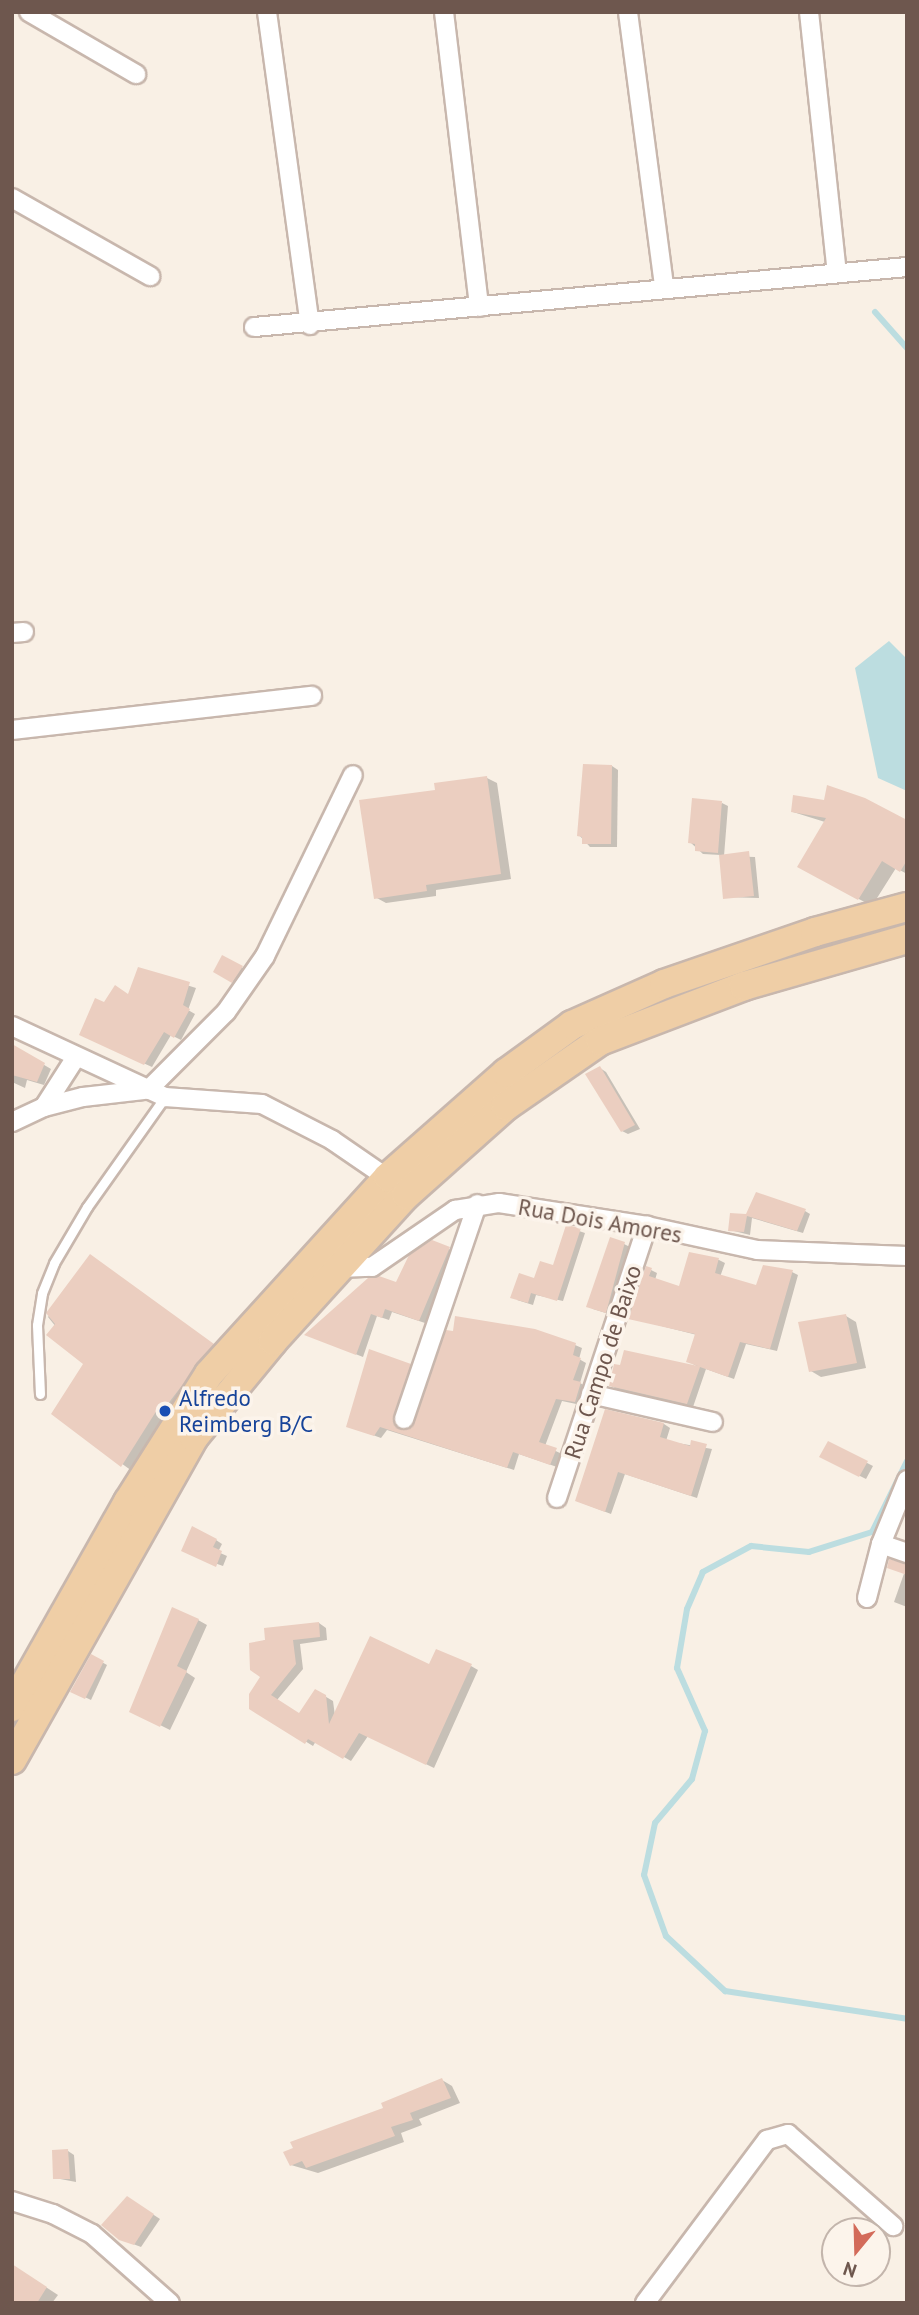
<!DOCTYPE html>
<style>
body{margin:0}
#map{position:relative;width:919px;height:2315px;overflow:hidden;background:#f9f0e5;font-family:"PT Sans",sans-serif}
div>[style]{position:absolute}
[style*='--x']{left:calc(var(--x)*1px);top:calc(var(--y)*1px);width:calc(var(--w)*1px);rotate:calc(var(--a)*1deg)}
.water>*{inset:0;background:#bcdde0}
.shadow>*{inset:0;background:#0003}
.stream>*{height:6px;margin:-3px;padding:0 3px;transform-origin:3px;border-radius:3px;background:#bcdde0}
.building>*{inset:0;background:#ebcec0}
.roads{filter:drop-shadow(2px 0 #c8b7ad) drop-shadow(-2px 0 #c8b7ad) drop-shadow(0 2px #c8b7ad) drop-shadow(0 -2px #c8b7ad)}
.service>*{height:9px;margin:-4.5px;padding:0 4.5px;transform-origin:4.5px;border-radius:4.5px;background:#fff}
.minor>*{height:18px;margin:-9px;padding:0 9px;transform-origin:9px;border-radius:9px;background:#fff}
.primary>*{height:28px;margin:-14px;padding:0 14px;transform-origin:14px;border-radius:14px;background:#efcea6}
.dots>*{width:19px;height:19px;translate:-50% -50%;box-sizing:border-box;border:4px solid #fcf4eb;border-radius:50%}
span{translate:-50% -50%;white-space:nowrap;text-align:center;line-height:1.15;-webkit-text-stroke:7px #fcf4eb;paint-order:stroke}
.street-label{font-size:23px;color:#6e574e}
.transit-label{font-size:23px;color:#164399}
.left{translate:0 -50%;text-align:left}
.frame{position:absolute;inset:0;border:14px solid #6e574e;pointer-events:none}
.north{position:absolute;left:821px;top:2217px;width:70px;height:70px;box-sizing:border-box;background:#fcf4eb;border:2px solid #c3b5ac;border-radius:50%;rotate:199deg;font-size:19px;font-weight:700;line-height:28px;text-align:center;color:#6e574e}
.north::after{content:'';display:block;margin:auto;width:24px;height:32px;background:#d36b5a;clip-path:polygon(50% 0,100% 100%,50% 72%,0 100%)}
</style>
<div id="map">
<div class="water">
<i style="clip-path:polygon(889px 641px,907px 659px,907px 791px,878px 778px,855px 668px)"></i>
</div>
<div class="shadow">
<i style="clip-path:polygon(612px 766px,618px 770px,617px 847px,590px 847px,579px 835px)"></i>
<i style="clip-path:polygon(487px 778px,497px 783px,511px 879px,436px 890px,436px 896px,386px 903px,375px 897px,437px 791px)"></i>
<i style="clip-path:polygon(825px 802px,907px 822px,907px 874px,896px 868px,872px 906px,812px 874px,825px 822px,793px 812px)"></i>
<i style="clip-path:polygon(722px 803px,728px 806px,724px 856px,755px 857px,759px 898px,725px 897px,721px 855px,703px 854px,690px 842px)"></i>
<i style="clip-path:polygon(223px 957px,248px 971px,240px 985px,215px 972px)"></i>
<i style="clip-path:polygon(139px 970px,196px 988px,188px 1010px,195px 1014px,181px 1040px,171px 1035px,152px 1067px,88px 1038px,105px 1004px,129px 996px)"></i>
<i style="clip-path:polygon(12px 1046px,51px 1069px,44px 1085px,27px 1080px,25px 1088px,12px 1082px)"></i>
<i style="clip-path:polygon(600px 1068px,606px 1072px,640px 1129px,628px 1134px,622px 1131px)"></i>
<i style="clip-path:polygon(805px 1211px,810px 1214px,803px 1233px,752px 1218px,750px 1235px,730px 1230px,732px 1215px)"></i>
<i style="clip-path:polygon(567px 1227px,585px 1233px,563px 1301px,536px 1295px,533px 1305px,517px 1300px,554px 1267px)"></i>
<i style="clip-path:polygon(432px 1242px,456px 1252px,425px 1323px,392px 1312px,389px 1320px,377px 1316px,363px 1357px,307px 1335px,397px 1284px)"></i>
<i style="clip-path:polygon(624px 1244px,630px 1247px,625px 1262px,629px 1264px,612px 1315px,593px 1309px,588px 1306px)"></i>
<i style="clip-path:polygon(691px 1254px,719px 1260px,725px 1263px,720px 1277px,757px 1287px,792px 1272px,798px 1275px,777px 1351px,746px 1344px,734px 1379px,706px 1369px,693px 1407px,617px 1389px,611px 1386px,698px 1367px,688px 1361px,697px 1335px,630px 1318px,651px 1270px,657px 1273px,655px 1280px,680px 1288px)"></i>
<i style="clip-path:polygon(91px 1256px,222px 1351px,132px 1471px,53px 1414px,86px 1364px,48px 1317px)"></i>
<i style="clip-path:polygon(846px 1316px,856px 1322px,866px 1368px,821px 1377px,811px 1371px)"></i>
<i style="clip-path:polygon(575px 1345px,582px 1348px,579px 1359px,586px 1363px,580px 1383px,587px 1387px,581px 1405px,562px 1401px,545px 1446px,562px 1454px,557px 1467px,519px 1454px,514px 1470px,387px 1430px,381px 1438px,348px 1426px,410px 1365px,416px 1369px,399px 1420px,406px 1432px)"></i>
<i style="clip-path:polygon(606px 1411px,664px 1424px,670px 1428px,666px 1441px,712px 1449px,697px 1498px,625px 1474px,611px 1514px,577px 1501px)"></i>
<i style="clip-path:polygon(828px 1443px,873px 1466px,866px 1479px,828px 1460px)"></i>
<i style="clip-path:polygon(216px 1540px,222px 1544px,218px 1552px,227px 1556px,223px 1566px,189px 1554px)"></i>
<i style="clip-path:polygon(907px 1565px,907px 1607px,894px 1602px)"></i>
<i style="clip-path:polygon(198px 1620px,207px 1625px,186px 1672px,195px 1678px,170px 1730px,138px 1714px)"></i>
<i style="clip-path:polygon(319px 1623px,326px 1628px,327px 1640px,300px 1644px,303px 1669px,277px 1700px,300px 1715px,316px 1691px,333px 1701px,335px 1716px,471px 1666px,478px 1670px,434px 1768px,368px 1736px,351px 1761px,316px 1741px,313px 1746px,251px 1708px,262px 1677px,250px 1645px)"></i>
<i style="clip-path:polygon(91px 1656px,107px 1665px,91px 1700px,72px 1691px)"></i>
<i style="clip-path:polygon(442px 2080px,452px 2086px,460px 2103px,419px 2119px,422px 2125px,401px 2133px,404px 2142px,318px 2173px,291px 2165px)"></i>
<i style="clip-path:polygon(68px 2151px,74px 2155px,76px 2182px,55px 2178px)"></i>
<i style="clip-path:polygon(134px 2202px,160px 2219px,141px 2247px,120px 2239px)"></i>
<i style="clip-path:polygon(12px 2265px,58px 2295px,52px 2303px,12px 2303px)"></i>
</div>
<div class="stream">
<i style="--x:875;--y:312;--w:48;--a:48.4"></i>
<i style="--x:907;--y:1461;--w:79;--a:116.2"></i>
<i style="--x:872;--y:1532;--w:66;--a:162.4"></i>
<i style="--x:809;--y:1552;--w:58;--a:-174.1"></i>
<i style="--x:751;--y:1546;--w:55;--a:151.6"></i>
<i style="--x:703;--y:1572;--w:40;--a:113.4"></i>
<i style="--x:687;--y:1609;--w:60;--a:99.6"></i>
<i style="--x:677;--y:1668;--w:69;--a:66"></i>
<i style="--x:705;--y:1731;--w:50;--a:105.2"></i>
<i style="--x:692;--y:1779;--w:57;--a:130.1"></i>
<i style="--x:655;--y:1823;--w:53;--a:101.9"></i>
<i style="--x:644;--y:1875;--w:65;--a:70.2"></i>
<i style="--x:666;--y:1936;--w:81;--a:43"></i>
<i style="--x:725;--y:1991;--w:184;--a:8.7"></i>
</div>
<div class="building">
<i style="clip-path:polygon(583px 764px,612px 765px,611px 844px,582px 844px,582px 837px,577px 836px)"></i>
<i style="clip-path:polygon(487px 776px,501px 874px,426px 885px,427px 891px,374px 899px,359px 800px,435px 790px,434px 783px)"></i>
<i style="clip-path:polygon(827px 785px,865px 798px,907px 820px,907px 860px,900px 872px,882px 861px,858px 900px,797px 867px,826px 818px,791px 812px,793px 795px,824px 800px)"></i>
<i style="clip-path:polygon(692px 798px,722px 801px,718px 853px,695px 851px,695px 844px,688px 843px)"></i>
<i style="clip-path:polygon(749px 851px,754px 896px,723px 899px,719px 855px)"></i>
<i style="clip-path:polygon(222px 955px,243px 966px,232px 983px,213px 972px)"></i>
<i style="clip-path:polygon(138px 967px,190px 982px,183px 1005px,190px 1009px,174px 1038px,164px 1032px,144px 1065px,79px 1035px,95px 998px,104px 1002px,115px 985px,128px 994px)"></i>
<i style="clip-path:polygon(12px 1044px,45px 1063px,37px 1082px,12px 1075px)"></i>
<i style="clip-path:polygon(600px 1066px,635px 1125px,621px 1132px,585px 1074px)"></i>
<i style="clip-path:polygon(756px 1192px,806px 1209px,797px 1231px,747px 1216px,744px 1232px,728px 1231px,730px 1213px,746px 1214px)"></i>
<i style="clip-path:polygon(566px 1225px,581px 1228px,557px 1301px,531px 1293px,528px 1303px,510px 1298px,519px 1273px,534px 1278px,540px 1261px,553px 1265px)"></i>
<i style="clip-path:polygon(610px 1237px,625px 1242px,606px 1313px,586px 1307px)"></i>
<i style="clip-path:polygon(432px 1240px,450px 1247px,419px 1321px,385px 1309px,382px 1318px,371px 1314px,356px 1355px,304px 1335px,368px 1278px,379px 1276px,396px 1282px,409px 1255px)"></i>
<i style="clip-path:polygon(689px 1252px,719px 1258px,715px 1273px,756px 1285px,763px 1265px,793px 1270px,770px 1349px,740px 1342px,728px 1377px,700px 1367px,687px 1404px,609px 1386px,614px 1364px,620px 1365px,624px 1350px,698px 1366px,686px 1362px,695px 1334px,628px 1319px,646px 1266px,652px 1268px,649px 1276px,679px 1286px)"></i>
<i style="clip-path:polygon(90px 1254px,214px 1344px,167px 1405px,162px 1402px,121px 1467px,51px 1414px,83px 1364px,46px 1335px,55px 1324px,46px 1313px)"></i>
<i style="clip-path:polygon(846px 1314px,857px 1363px,809px 1372px,798px 1322px)"></i>
<i style="clip-path:polygon(455px 1316px,535px 1329px,576px 1343px,573px 1355px,581px 1358px,573px 1380px,581px 1382px,575px 1402px,556px 1399px,539px 1442px,557px 1448px,550px 1465px,513px 1452px,507px 1468px,380px 1427px,374px 1436px,346px 1427px,369px 1349px,411px 1364px,393px 1421px,401px 1430px,412px 1427px,446px 1330px,453px 1331px)"></i>
<i style="clip-path:polygon(605px 1409px,664px 1423px,660px 1437px,690px 1446px,691px 1440px,707px 1444px,691px 1496px,618px 1472px,605px 1512px,575px 1501px)"></i>
<i style="clip-path:polygon(828px 1441px,868px 1461px,859px 1477px,819px 1457px)"></i>
<i style="clip-path:polygon(192px 1526px,217px 1539px,213px 1547px,222px 1551px,216px 1567px,181px 1551px)"></i>
<i style="clip-path:polygon(889px 1559px,907px 1564px,907px 1575px,887px 1568px)"></i>
<i style="clip-path:polygon(172px 1607px,199px 1619px,177px 1666px,187px 1671px,160px 1727px,129px 1712px)"></i>
<i style="clip-path:polygon(319px 1622px,320px 1637px,293px 1640px,296px 1664px,271px 1695px,299px 1713px,315px 1689px,326px 1695px,329px 1724px,370px 1636px,429px 1664px,436px 1649px,472px 1664px,426px 1765px,359px 1733px,343px 1759px,308px 1739px,305px 1744px,249px 1709px,249px 1694px,260px 1677px,250px 1670px,249px 1643px,265px 1640px,264px 1628px)"></i>
<i style="clip-path:polygon(91px 1654px,104px 1661px,85px 1699px,70px 1692px)"></i>
<i style="clip-path:polygon(442px 2078px,451px 2098px,410px 2113px,413px 2120px,391px 2127px,395px 2136px,306px 2168px,302px 2161px,290px 2166px,283px 2152px,293px 2148px,290px 2142px,383px 2108px,381px 2103px)"></i>
<i style="clip-path:polygon(68px 2149px,70px 2179px,53px 2179px,52px 2150px)"></i>
<i style="clip-path:polygon(127px 2196px,154px 2214px,134px 2245px,119px 2240px,101px 2225px)"></i>
<i style="clip-path:polygon(12px 2264px,47px 2287px,37px 2303px,12px 2303px)"></i>
</div>
<div class="roads">
<div class="service">
<i style="--x:40;--y:1394;--w:69;--a:-92.5"></i>
<i style="--x:37;--y:1325;--w:32;--a:-81"></i>
<i style="--x:42;--y:1293;--w:32;--a:-68"></i>
<i style="--x:54;--y:1263;--w:65;--a:-59.5"></i>
<i style="--x:87;--y:1207;--w:135;--a:-54.7"></i>
</div>
<div class="minor">
<i style="--x:29;--y:12;--w:124;--a:30.1"></i>
<i style="--x:267;--y:12;--w:316;--a:82.2"></i>
<i style="--x:444;--y:12;--w:297;--a:83.2"></i>
<i style="--x:628;--y:12;--w:277;--a:82.5"></i>
<i style="--x:809;--y:12;--w:262;--a:83.9"></i>
<i style="--x:12;--y:198;--w:159;--a:29.5"></i>
<i style="--x:254;--y:327;--w:656;--a:-5.25"></i>
<i style="--x:12;--y:633;--w:12;--a:-5"></i>
<i style="--x:12;--y:730;--w:302;--a:-6.5"></i>
<i style="--x:12;--y:1026;--w:169;--a:24.9"></i>
<i style="--x:165;--y:1097;--w:97;--a:4.1"></i>
<i style="--x:262;--y:1104;--w:79;--a:27.2"></i>
<i style="--x:332;--y:1140;--w:74;--a:34.5"></i>
<i style="--x:148;--y:1090;--w:110;--a:-45"></i>
<i style="--x:226;--y:1012;--w:68;--a:-55.1"></i>
<i style="--x:265;--y:956;--w:201;--a:-64.1"></i>
<i style="--x:44;--y:1107;--w:59;--a:-57.4"></i>
<i style="--x:12;--y:1122;--w:35;--a:-25"></i>
<i style="--x:44;--y:1107;--w:40;--a:-14.4"></i>
<i style="--x:83;--y:1097;--w:61;--a:-6.5"></i>
<i style="--x:336;--y:1268;--w:36;--a:-2"></i>
<i style="--x:372;--y:1267;--w:101;--a:-34.5"></i>
<i style="--x:455;--y:1210;--w:45;--a:-9"></i>
<i style="--x:499;--y:1203;--w:150;--a:8.8"></i>
<i style="--x:647;--y:1226;--w:113;--a:12.3"></i>
<i style="--x:757;--y:1250;--w:150;--a:2.3"></i>
<i style="--x:591;--y:1394;--w:125;--a:12.9"></i>
<i style="--x:404;--y:1419;--w:227;--a:-71.2"></i>
<i style="--x:557;--y:1498;--w:287;--a:-71.7"></i>
<i style="--x:881;--y:1544;--w:28;--a:19"></i>
<i style="--x:867;--y:1598;--w:56;--a:-75.5"></i>
<i style="--x:881;--y:1544;--w:69;--a:-67.9"></i>
<i style="--x:12;--y:2201;--w:43;--a:17.6"></i>
<i style="--x:53;--y:2214;--w:44;--a:27.1"></i>
<i style="--x:92;--y:2234;--w:104;--a:41.5"></i>
<i style="--x:645;--y:2303;--w:204;--a:-53.2"></i>
<i style="--x:767;--y:2140;--w:22;--a:-16"></i>
<i style="--x:788;--y:2134;--w:140;--a:41.2"></i>
</div>
<div class="primary">
<i style="--x:12;--y:1707;--w:236;--a:-60.5"></i>
<i style="--x:128;--y:1502;--w:151;--a:-57.7"></i>
<i style="--x:209;--y:1374;--w:266;--a:-47.7"></i>
<i style="--x:388;--y:1177;--w:157;--a:-41.4"></i>
<i style="--x:506;--y:1073;--w:82;--a:-36"></i>
<i style="--x:572;--y:1025;--w:101;--a:-24"></i>
<i style="--x:664;--y:984;--w:160;--a:-19"></i>
<i style="--x:815;--y:932;--w:95;--a:-15.2"></i>
<i style="--x:12;--y:1760;--w:371;--a:-60.6"></i>
<i style="--x:194;--y:1437;--w:124;--a:-50.5"></i>
<i style="--x:273;--y:1341;--w:197;--a:-47.7"></i>
<i style="--x:406;--y:1195;--w:134;--a:-41.7"></i>
<i style="--x:506;--y:1106;--w:114;--a:-34.7"></i>
<i style="--x:600;--y:1041;--w:154;--a:-20.9"></i>
<i style="--x:744;--y:986;--w:170;--a:-16.1"></i>
</div>
</div>
<div class="dots">
<i style="left:165px;top:1411px;background:#1a4fb4"></i>
</div>
<div class="street-label">
<span style="left:600px;top:1221px;rotate:10deg">Rua Dois Amores</span>
<span style="left:603px;top:1362px;rotate:-72deg">Rua Campo de Baixo</span>
</div>
<div class="transit-label">
<span class="left" style="left:179px;top:1411px">Alfredo<br>Reimberg B/C</span>
</div>
<div class="frame"></div>
<div class="north">N</div>
</div>
